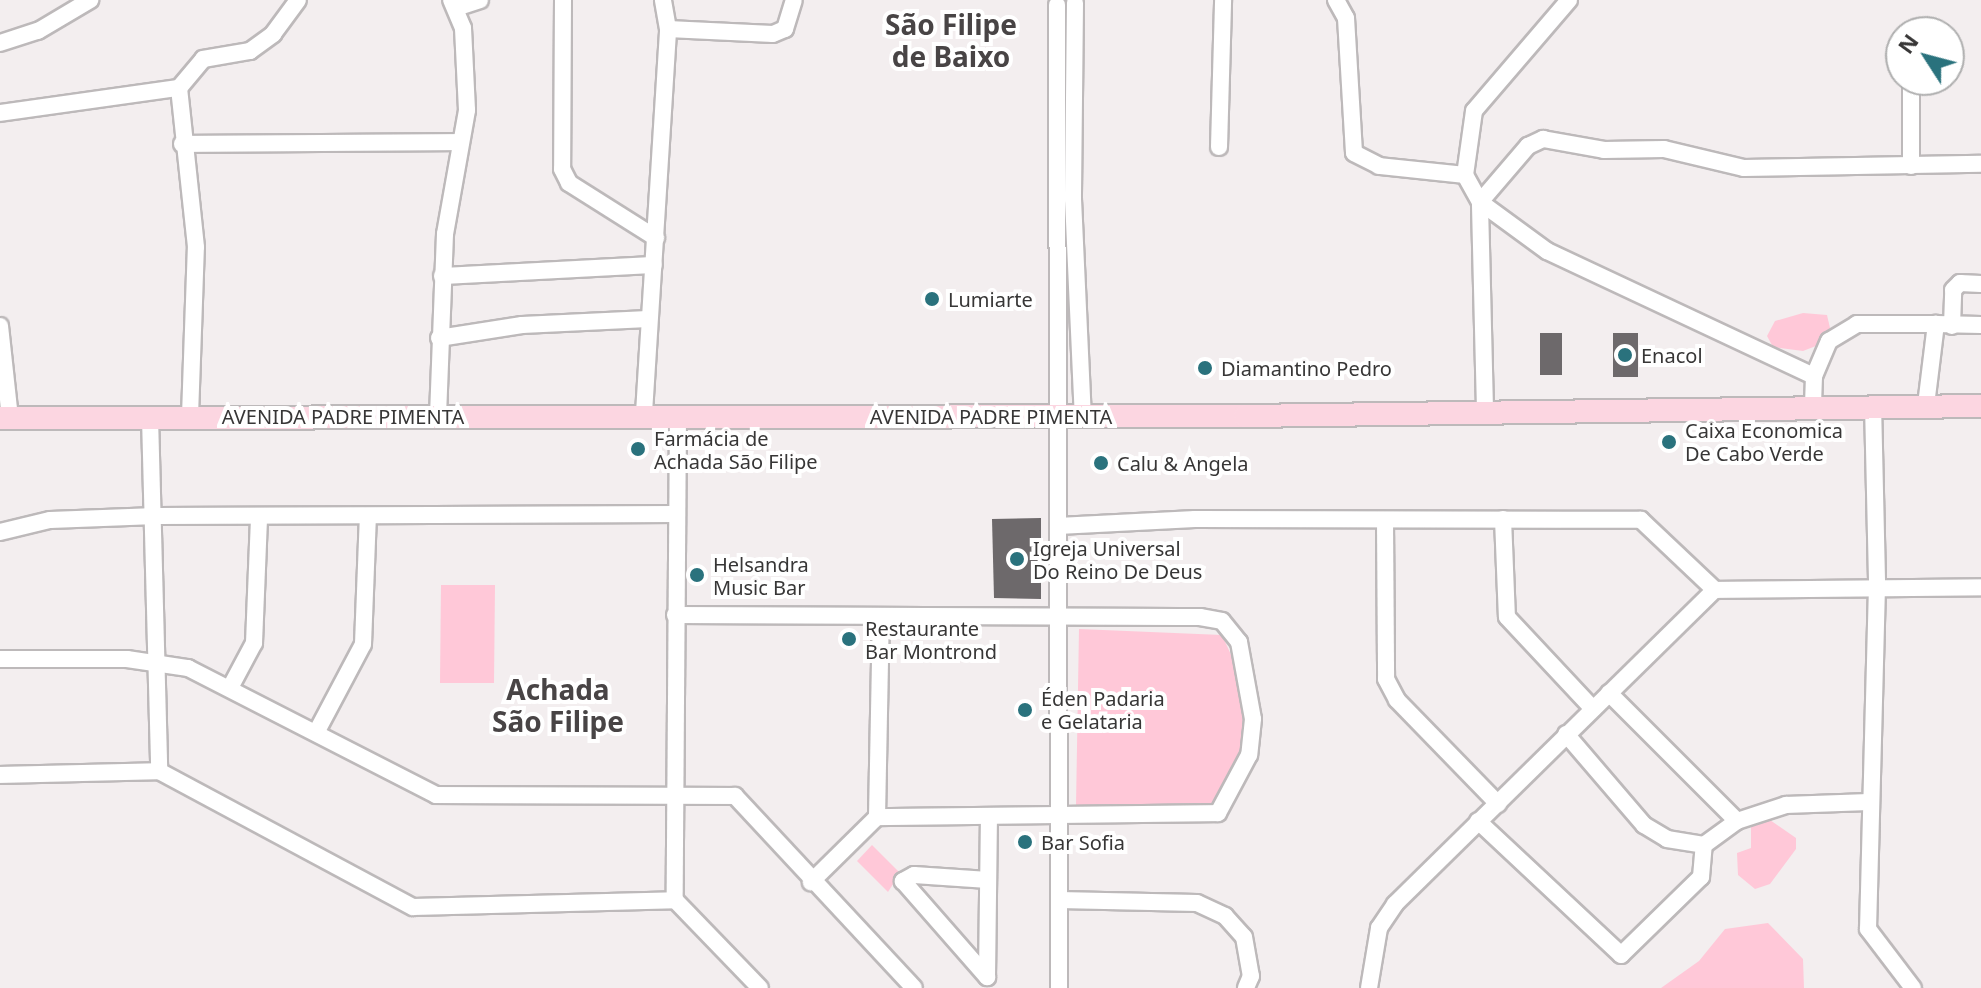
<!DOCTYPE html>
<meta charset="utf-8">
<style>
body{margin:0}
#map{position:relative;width:1981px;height:988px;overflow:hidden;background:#f3eeef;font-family:"Noto Sans",sans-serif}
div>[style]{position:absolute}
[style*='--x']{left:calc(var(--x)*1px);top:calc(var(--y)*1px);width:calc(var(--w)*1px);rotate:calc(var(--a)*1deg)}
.green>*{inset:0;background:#ffc8d8}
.building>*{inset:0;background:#6d696b}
.roads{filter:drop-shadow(2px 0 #bdb9ba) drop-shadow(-2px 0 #bdb9ba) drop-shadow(0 2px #bdb9ba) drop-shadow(0 -2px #bdb9ba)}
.minor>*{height:16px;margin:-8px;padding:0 8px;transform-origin:8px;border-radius:8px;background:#fff}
.major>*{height:22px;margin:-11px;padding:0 11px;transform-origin:11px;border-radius:11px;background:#fcd6e1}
.dots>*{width:22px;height:22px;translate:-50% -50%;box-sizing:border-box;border:4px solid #fff;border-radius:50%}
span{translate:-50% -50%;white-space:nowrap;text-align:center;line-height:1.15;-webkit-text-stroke:8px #fff;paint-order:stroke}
.poi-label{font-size:20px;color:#373636}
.left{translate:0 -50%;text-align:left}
.street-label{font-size:20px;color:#373636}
.district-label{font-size:28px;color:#484445;font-weight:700}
.north{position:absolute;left:1885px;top:16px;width:80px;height:80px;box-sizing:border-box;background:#fff;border:2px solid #afafaf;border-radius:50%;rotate:306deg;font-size:22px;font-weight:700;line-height:32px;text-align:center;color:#373636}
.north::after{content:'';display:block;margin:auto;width:28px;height:36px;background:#2a727d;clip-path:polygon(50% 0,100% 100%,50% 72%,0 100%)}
</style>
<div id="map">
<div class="green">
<i style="clip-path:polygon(1803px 313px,1827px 315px,1830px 328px,1821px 344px,1803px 351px,1773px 347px,1767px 336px,1775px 321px)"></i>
<i style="clip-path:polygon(441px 585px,495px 585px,494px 683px,440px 683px)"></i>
<i style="clip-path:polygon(1079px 629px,1222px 635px,1243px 681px,1247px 713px,1244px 756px,1215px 810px,1076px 806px)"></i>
<i style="clip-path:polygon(1770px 820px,1796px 838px,1796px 849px,1770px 884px,1755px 889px,1738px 875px,1737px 853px,1751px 848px,1751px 826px)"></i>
<i style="clip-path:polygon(872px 845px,900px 873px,888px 892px,857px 861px)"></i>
<i style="clip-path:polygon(1768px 923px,1803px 959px,1804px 988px,1661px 988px,1699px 961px,1725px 929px)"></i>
</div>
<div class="building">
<i style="clip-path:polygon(1540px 333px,1562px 333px,1562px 375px,1540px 375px)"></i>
<i style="clip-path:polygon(1613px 333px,1638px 333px,1638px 377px,1613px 377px)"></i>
<i style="clip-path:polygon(1041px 518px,1041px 599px,994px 598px,992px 519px)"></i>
</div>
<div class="roads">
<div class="minor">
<i style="--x:563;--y:0;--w:169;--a:90.3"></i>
<i style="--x:562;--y:169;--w:16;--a:63"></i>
<i style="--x:569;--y:183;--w:103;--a:32.3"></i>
<i style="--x:1336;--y:0;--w:21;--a:61"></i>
<i style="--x:1346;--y:18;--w:135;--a:86.6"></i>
<i style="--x:1354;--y:153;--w:28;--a:27"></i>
<i style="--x:1379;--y:166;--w:86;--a:6"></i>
<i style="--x:1569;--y:0;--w:146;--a:130.6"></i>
<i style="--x:1474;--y:111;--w:65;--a:98"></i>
<i style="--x:1465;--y:175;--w:31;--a:61"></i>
<i style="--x:1480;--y:202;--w:83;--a:36.2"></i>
<i style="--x:1547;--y:251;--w:295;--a:25.1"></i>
<i style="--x:1814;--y:376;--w:30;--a:92"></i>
<i style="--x:1075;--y:3;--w:196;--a:90.6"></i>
<i style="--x:1073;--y:199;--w:218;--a:87.4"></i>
<i style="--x:1057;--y:5;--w:983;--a:89.88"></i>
<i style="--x:459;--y:7;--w:22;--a:-18"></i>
<i style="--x:668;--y:29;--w:105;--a:2.7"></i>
<i style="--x:773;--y:34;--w:13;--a:-23"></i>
<i style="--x:785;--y:29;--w:30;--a:-73"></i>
<i style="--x:0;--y:43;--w:40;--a:-18"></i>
<i style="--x:38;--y:31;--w:61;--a:-30.8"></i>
<i style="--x:1911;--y:80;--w:86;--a:90"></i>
<i style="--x:0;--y:113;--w:181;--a:-8"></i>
<i style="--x:182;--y:144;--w:279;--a:-0.4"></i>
<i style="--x:1219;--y:147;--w:147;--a:-88.4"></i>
<i style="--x:442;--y:276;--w:212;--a:-3"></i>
<i style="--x:0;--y:326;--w:93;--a:83.8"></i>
<i style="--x:1952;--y:326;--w:36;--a:-88"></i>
<i style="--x:1953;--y:290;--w:10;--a:-45"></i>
<i style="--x:1960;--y:283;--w:21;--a:3"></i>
<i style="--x:439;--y:338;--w:84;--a:-8.9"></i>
<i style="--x:522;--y:325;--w:126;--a:-2.7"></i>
<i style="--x:1814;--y:376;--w:38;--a:-67"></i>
<i style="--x:1829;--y:341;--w:33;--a:-31"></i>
<i style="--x:1857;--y:324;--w:79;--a:0"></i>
<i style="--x:1873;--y:404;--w:182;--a:88.7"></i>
<i style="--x:1877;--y:586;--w:343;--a:91.5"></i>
<i style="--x:1868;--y:929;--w:74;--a:52.7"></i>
<i style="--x:1926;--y:405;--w:82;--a:-83"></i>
<i style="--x:1936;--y:324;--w:45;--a:1.3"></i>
<i style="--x:1485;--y:410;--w:208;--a:-91.4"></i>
<i style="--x:1480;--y:202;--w:74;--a:-49.4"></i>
<i style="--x:1528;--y:146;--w:17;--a:-25"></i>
<i style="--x:1543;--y:139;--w:62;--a:10.2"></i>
<i style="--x:1604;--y:150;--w:60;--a:-1"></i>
<i style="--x:1664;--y:149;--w:82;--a:13.4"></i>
<i style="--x:1744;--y:168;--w:237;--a:-1"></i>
<i style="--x:644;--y:413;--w:385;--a:-86.4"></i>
<i style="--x:668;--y:29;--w:29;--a:-100"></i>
<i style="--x:678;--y:414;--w:486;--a:90.4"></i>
<i style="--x:675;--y:900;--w:122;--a:46"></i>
<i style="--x:190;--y:416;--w:169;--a:-88"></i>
<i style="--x:196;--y:247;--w:160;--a:-96.1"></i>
<i style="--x:179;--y:88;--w:38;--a:-50"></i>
<i style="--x:203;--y:59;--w:48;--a:-9.7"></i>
<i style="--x:250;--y:51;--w:29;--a:-36"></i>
<i style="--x:273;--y:34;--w:42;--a:-53.7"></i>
<i style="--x:438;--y:416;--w:182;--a:-87.8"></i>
<i style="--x:445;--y:234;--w:126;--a:-79.9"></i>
<i style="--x:467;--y:110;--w:82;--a:-92.8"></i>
<i style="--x:463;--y:28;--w:30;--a:-113"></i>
<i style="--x:150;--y:417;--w:354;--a:88.5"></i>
<i style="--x:1503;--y:519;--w:98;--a:87.7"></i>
<i style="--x:1507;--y:617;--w:126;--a:46.9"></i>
<i style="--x:1385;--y:521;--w:158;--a:89.6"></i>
<i style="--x:1386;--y:679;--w:24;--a:62"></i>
<i style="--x:1397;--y:700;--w:145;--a:45.8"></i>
<i style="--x:1058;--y:526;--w:137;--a:-2.9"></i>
<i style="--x:1195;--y:519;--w:446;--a:0.1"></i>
<i style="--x:1641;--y:520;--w:102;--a:43.4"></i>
<i style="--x:0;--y:532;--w:51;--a:-13.5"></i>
<i style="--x:50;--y:520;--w:106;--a:-2.2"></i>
<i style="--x:156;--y:516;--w:520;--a:-0.22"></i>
<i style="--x:675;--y:615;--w:525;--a:0.22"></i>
<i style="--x:1200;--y:617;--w:22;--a:10"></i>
<i style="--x:1222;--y:621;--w:27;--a:51"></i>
<i style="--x:1239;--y:642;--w:78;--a:79.7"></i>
<i style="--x:1253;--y:719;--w:36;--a:96"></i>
<i style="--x:1249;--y:755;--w:66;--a:118.1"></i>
<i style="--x:1218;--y:813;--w:341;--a:179.3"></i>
<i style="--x:877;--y:817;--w:93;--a:135.4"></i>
<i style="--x:0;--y:659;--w:127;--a:0"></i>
<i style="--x:127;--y:659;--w:62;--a:8.4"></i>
<i style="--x:188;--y:668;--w:279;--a:27.1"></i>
<i style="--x:436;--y:795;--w:299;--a:0.2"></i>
<i style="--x:735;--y:796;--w:262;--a:47"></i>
<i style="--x:231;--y:686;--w:49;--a:-61.9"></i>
<i style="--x:254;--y:643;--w:127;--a:-87.7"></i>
<i style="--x:1609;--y:693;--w:181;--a:45"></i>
<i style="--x:317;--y:731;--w:98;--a:-62.1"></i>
<i style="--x:363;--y:644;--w:128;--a:-87.8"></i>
<i style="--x:1566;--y:734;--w:120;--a:49.4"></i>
<i style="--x:1644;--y:825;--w:27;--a:31"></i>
<i style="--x:1667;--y:839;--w:37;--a:9"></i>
<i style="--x:1704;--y:845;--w:41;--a:-36"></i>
<i style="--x:1737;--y:821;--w:52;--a:-18.1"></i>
<i style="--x:1786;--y:805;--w:82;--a:-2.1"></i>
<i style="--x:0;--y:775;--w:159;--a:-1.4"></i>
<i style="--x:159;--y:771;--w:288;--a:28.2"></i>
<i style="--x:413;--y:907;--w:262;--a:-1.5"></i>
<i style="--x:877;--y:817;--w:201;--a:-88.9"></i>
<i style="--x:1478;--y:821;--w:196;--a:43.1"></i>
<i style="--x:1621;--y:955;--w:112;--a:-44.3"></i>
<i style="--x:1701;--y:877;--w:32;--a:-85"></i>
<i style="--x:988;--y:880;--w:74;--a:-176.1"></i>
<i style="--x:914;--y:875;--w:13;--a:151"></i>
<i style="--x:903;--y:881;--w:128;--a:48.8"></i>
<i style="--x:987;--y:977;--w:161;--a:-89.3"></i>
<i style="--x:1059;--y:900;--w:138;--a:1.2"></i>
<i style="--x:1197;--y:903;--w:31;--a:25"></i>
<i style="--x:1225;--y:916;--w:28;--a:48"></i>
<i style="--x:1244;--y:937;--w:40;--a:80"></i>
<i style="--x:1251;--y:976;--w:13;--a:113"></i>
<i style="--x:1369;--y:988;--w:61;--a:-80.5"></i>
<i style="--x:1379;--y:928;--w:29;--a:-56"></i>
<i style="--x:1395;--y:904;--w:448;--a:-44.5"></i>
<i style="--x:1715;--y:590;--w:266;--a:-0.6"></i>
</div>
<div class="major">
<i style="--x:0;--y:418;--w:1245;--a:-0.09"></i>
<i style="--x:1245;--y:416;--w:736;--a:-0.78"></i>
</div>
</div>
<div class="dots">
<i style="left:932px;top:299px;background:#2a727d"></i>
<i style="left:1625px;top:355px;background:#2a727d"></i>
<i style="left:1205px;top:368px;background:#2a727d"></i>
<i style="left:1669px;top:442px;background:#2a727d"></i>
<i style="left:638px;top:449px;background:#2a727d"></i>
<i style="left:1101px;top:463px;background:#2a727d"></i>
<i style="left:1017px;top:559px;background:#2a727d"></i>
<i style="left:697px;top:575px;background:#2a727d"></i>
<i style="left:849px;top:639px;background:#2a727d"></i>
<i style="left:1025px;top:710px;background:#2a727d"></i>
<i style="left:1025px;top:842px;background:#2a727d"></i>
</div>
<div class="poi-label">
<span class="left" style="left:948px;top:299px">Lumiarte</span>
<span class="left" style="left:1641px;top:355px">Enacol</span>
<span class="left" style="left:1221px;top:368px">Diamantino Pedro</span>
<span class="left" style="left:1685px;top:442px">Caixa Economica<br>De Cabo Verde</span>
<span class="left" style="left:654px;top:450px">Farmácia de<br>Achada São Filipe</span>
<span class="left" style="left:1117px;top:463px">Calu &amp; Angela</span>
<span class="left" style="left:1033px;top:560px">Igreja Universal<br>Do Reino De Deus</span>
<span class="left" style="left:713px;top:576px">Helsandra<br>Music Bar</span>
<span class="left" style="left:865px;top:640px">Restaurante<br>Bar Montrond</span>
<span class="left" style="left:1041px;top:710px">Éden Padaria<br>e Gelataria</span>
<span class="left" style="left:1041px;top:842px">Bar Sofia</span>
</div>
<div class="street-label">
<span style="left:343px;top:416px">AVENIDA PADRE PIMENTA</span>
<span style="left:991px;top:416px">AVENIDA PADRE PIMENTA</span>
</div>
<div class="district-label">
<span style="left:951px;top:40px">São Filipe<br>de Baixo</span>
<span style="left:558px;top:705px">Achada<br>São Filipe</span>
</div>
<div class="north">N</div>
</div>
